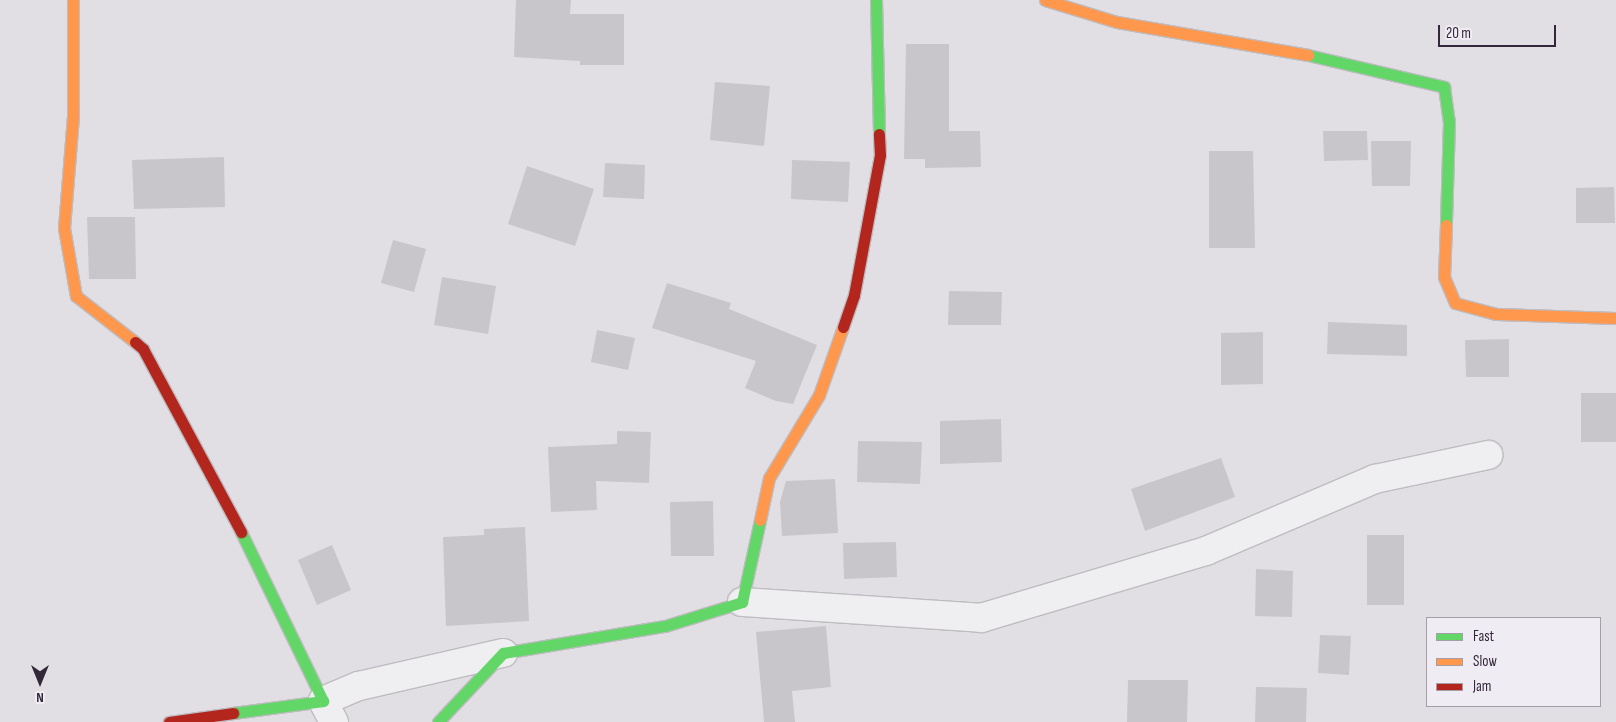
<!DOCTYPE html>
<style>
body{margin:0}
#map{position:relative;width:1616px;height:722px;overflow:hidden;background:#e1dfe3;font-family:"Sofia Sans Condensed",sans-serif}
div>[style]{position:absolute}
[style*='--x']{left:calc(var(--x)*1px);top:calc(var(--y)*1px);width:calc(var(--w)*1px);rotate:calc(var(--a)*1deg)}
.building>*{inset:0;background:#c9c6cb}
.roads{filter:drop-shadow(1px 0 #bebcc0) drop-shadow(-1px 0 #bebcc0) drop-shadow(0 1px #bebcc0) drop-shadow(0 -1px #bebcc0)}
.street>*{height:28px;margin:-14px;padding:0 14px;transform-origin:14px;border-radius:14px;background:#efeef0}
.fast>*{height:11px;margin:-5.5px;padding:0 5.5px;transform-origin:5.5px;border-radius:5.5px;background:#63d668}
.slow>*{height:11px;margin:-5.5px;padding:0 5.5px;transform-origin:5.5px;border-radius:5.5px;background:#ff974d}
.jam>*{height:11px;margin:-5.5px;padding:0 5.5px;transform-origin:5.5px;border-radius:5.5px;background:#b3261e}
span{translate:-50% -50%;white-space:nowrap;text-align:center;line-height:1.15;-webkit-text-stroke:5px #f0ecf3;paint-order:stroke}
.legend{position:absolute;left:1426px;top:617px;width:175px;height:90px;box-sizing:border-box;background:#f0ecf3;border:1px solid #a49ea9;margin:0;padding:6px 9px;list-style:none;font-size:15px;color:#33283a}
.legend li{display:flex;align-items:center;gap:10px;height:25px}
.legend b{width:25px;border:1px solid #a49ea9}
.north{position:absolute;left:15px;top:657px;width:50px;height:50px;-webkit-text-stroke:4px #f0ecf3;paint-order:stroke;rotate:180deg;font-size:14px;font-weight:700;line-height:20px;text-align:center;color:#33283a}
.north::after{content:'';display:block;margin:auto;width:18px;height:22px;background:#33283a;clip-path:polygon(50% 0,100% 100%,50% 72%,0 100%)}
.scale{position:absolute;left:1438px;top:25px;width:118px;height:22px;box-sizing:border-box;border:2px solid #33283a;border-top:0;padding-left:6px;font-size:15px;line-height:18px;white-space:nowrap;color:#33283a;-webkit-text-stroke:4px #f0ecf3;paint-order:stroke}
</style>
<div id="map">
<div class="building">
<i style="clip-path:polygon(516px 0,571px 0,570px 14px,624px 14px,624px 65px,580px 65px,580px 61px,514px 57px)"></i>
<i style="clip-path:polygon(906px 44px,949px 44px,949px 131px,980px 131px,981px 167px,925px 168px,925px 159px,904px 159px)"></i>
<i style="clip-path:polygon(715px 82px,770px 86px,764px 146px,710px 140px)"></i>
<i style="clip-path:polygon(1323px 131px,1367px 131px,1368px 160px,1324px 161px)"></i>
<i style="clip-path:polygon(1371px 141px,1411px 141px,1410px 186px,1372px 186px)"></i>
<i style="clip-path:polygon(1209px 151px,1253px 151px,1255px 248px,1209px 248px)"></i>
<i style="clip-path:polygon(224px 157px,225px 207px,134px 209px,132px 160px)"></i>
<i style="clip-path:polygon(792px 160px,850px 162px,848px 202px,791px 199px)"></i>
<i style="clip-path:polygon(605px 163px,645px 165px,644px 199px,603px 197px)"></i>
<i style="clip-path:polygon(527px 166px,594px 189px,575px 246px,508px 224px)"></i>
<i style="clip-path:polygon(1614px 187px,1615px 223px,1576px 223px,1576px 188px)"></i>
<i style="clip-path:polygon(87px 217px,135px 217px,136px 279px,89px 279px)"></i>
<i style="clip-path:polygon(393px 240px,426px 249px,414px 292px,381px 283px)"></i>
<i style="clip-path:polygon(442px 277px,496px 286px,488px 334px,434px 325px)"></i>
<i style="clip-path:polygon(667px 283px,731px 303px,729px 309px,817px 345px,793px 404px,776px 401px,745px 388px,756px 361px,652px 328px)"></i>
<i style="clip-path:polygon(949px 291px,1002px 292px,1001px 325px,948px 325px)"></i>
<i style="clip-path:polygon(1328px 322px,1407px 325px,1407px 356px,1327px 354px)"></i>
<i style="clip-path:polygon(597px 330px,635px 338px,628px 370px,591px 362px)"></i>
<i style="clip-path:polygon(1263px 332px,1263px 384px,1221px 385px,1221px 333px)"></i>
<i style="clip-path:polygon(1509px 339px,1509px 377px,1466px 377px,1465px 340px)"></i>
<i style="clip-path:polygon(1581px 393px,1616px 393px,1616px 442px,1581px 442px)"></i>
<i style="clip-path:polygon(1001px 419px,1002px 462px,940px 464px,940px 421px)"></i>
<i style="clip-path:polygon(617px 431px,651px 432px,649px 483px,596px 481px,597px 510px,551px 512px,548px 447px,617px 444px)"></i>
<i style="clip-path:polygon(858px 441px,922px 442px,920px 484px,857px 482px)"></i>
<i style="clip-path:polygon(1221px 458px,1235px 497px,1145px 531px,1131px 489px)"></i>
<i style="clip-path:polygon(835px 479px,838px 533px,782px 536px,780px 502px,786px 481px)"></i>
<i style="clip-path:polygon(713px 501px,714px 556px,671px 556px,670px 502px)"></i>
<i style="clip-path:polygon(525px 527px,529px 621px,446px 626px,443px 537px,484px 535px,484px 529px)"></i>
<i style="clip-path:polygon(1367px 535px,1404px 535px,1404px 605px,1367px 605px)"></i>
<i style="clip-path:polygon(896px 542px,897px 577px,844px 579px,843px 543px)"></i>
<i style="clip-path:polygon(332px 545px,351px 590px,317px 605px,298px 560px)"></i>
<i style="clip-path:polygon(1256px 569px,1293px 571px,1292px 617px,1255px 616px)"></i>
<i style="clip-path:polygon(826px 626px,831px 687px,792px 691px,795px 722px,764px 722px,756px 632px)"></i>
<i style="clip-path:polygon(1320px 635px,1351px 636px,1349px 675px,1318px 673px)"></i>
<i style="clip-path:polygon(1128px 680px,1188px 680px,1187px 722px,1127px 722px)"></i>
<i style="clip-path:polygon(1256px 687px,1307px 688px,1306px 722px,1255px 722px)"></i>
</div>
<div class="roads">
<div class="street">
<i style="--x:742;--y:602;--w:240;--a:3.8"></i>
<i style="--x:981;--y:618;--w:235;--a:-16.6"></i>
<i style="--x:1206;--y:551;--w:184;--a:-23.1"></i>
<i style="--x:1375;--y:479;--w:116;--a:-12"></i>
<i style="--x:334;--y:722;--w:24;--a:-118"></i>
<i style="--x:323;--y:701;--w:39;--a:-23"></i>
<i style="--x:359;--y:686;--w:148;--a:-12.9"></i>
</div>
<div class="fast">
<i style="--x:876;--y:0;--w:134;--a:88.7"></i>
<i style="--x:1308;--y:55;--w:140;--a:13.2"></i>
<i style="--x:1444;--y:87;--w:34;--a:82"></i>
<i style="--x:1449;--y:121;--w:104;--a:91.7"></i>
<i style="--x:233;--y:713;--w:91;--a:-7.6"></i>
<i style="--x:323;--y:701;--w:188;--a:-115.9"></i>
<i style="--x:438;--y:722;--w:95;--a:-46.7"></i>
<i style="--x:503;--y:653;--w:164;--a:-9.5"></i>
<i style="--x:665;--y:626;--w:81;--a:-17.3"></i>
<i style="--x:742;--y:602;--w:84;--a:-77.6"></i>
</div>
<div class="slow">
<i style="--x:73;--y:0;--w:116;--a:90"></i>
<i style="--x:73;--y:116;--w:112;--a:94.6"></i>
<i style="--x:64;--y:228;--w:69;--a:80"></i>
<i style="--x:76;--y:296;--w:75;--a:37.9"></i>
<i style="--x:1045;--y:0;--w:75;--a:17"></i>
<i style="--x:1117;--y:22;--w:194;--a:9.8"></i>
<i style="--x:1446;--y:225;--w:52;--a:92.2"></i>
<i style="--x:1444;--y:277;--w:28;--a:67"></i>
<i style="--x:1455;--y:303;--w:42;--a:15"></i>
<i style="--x:1496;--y:314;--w:120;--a:1.9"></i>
<i style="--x:760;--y:520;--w:43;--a:-77.9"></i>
<i style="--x:769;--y:478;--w:97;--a:-58.9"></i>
<i style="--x:819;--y:395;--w:72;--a:-70.6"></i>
</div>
<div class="jam">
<i style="--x:843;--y:327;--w:34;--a:-71"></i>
<i style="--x:854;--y:295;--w:142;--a:-79.5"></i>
<i style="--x:880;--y:155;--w:21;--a:-93"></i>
<i style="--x:135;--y:342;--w:11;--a:41"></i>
<i style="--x:143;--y:349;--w:208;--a:61.8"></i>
<i style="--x:169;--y:722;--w:65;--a:-8"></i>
</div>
</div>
<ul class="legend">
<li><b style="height:6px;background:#63d668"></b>Fast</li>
<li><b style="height:6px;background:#ff974d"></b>Slow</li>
<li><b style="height:6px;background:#b3261e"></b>Jam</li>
</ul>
<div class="north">N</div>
<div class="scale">20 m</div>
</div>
